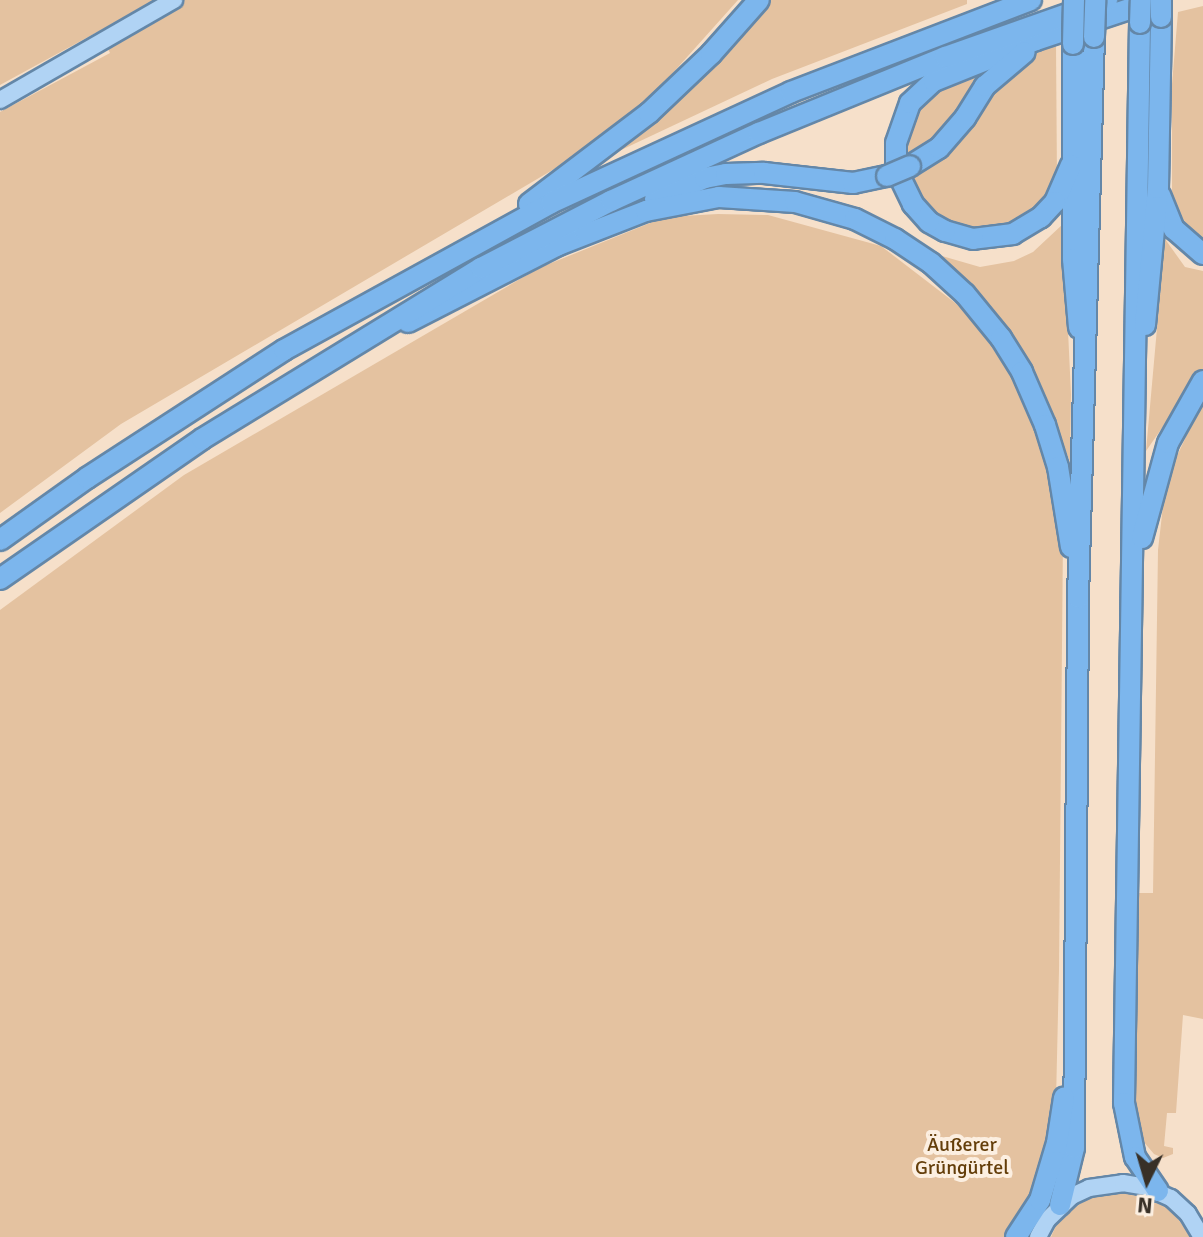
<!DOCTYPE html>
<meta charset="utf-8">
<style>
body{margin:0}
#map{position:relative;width:1203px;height:1237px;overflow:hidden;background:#f6e0ca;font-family:Signika,sans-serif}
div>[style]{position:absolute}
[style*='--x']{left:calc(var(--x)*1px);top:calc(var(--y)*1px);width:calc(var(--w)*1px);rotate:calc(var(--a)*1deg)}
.green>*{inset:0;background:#e4c2a0}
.roads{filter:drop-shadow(2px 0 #6487a8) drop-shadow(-2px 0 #6487a8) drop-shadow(0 2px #6487a8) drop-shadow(0 -2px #6487a8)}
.major>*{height:16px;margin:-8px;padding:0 8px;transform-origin:8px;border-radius:8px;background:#b0d3f4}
.highway>*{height:20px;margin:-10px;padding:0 10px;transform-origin:10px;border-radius:10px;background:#7cb6ed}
.bridges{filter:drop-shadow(2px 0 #6487a8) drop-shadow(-2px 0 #6487a8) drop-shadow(0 2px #6487a8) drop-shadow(0 -2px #6487a8)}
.highway-bridge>*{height:20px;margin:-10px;padding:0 10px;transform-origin:10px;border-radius:10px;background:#7cb6ed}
span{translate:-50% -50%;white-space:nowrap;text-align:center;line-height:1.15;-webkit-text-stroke:8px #fcefe1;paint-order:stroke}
.park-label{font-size:20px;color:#643e0a}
.north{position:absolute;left:1107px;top:1141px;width:80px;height:80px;-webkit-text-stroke:6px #fcefe1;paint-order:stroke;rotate:185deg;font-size:22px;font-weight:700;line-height:32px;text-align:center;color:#383027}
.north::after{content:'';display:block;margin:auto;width:28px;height:36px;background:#383027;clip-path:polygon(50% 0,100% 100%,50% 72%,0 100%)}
</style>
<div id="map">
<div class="green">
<i style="clip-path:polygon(0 0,738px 0,646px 103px,566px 162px,121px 424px,0 513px,0 112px,110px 53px,99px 31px,0 85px)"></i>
<i style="clip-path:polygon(770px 0,967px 0,967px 4px,772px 79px,619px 151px,710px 66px)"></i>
<i style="clip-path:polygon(1203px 6px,1203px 243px,1191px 237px,1172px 205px,1172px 84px,1178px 12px)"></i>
<i style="clip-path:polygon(1056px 45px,1057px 180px,1037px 213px,1018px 225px,966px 231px,943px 222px,924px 208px,905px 175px,995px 86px,1032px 55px)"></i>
<i style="clip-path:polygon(995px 65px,938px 140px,908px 160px,902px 152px,910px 115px,938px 86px)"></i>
<i style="clip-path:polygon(718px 214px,768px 215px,881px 246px,967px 312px,1015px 380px,1046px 454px,1063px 537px,1059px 970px,1056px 1101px,1035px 1204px,1014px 1233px,1004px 1237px,0 1237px,0 610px,184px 475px,539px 268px,665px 217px)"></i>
<i style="clip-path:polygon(1063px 224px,1071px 394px,1070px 462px,1039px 380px,977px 295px,933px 257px,942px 256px,980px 267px,1014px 261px,1033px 252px)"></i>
<i style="clip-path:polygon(1165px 239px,1185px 267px,1203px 271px,1203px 369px,1146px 451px)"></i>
<i style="clip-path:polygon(1203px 401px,1203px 1019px,1183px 1015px,1176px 1113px,1167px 1113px,1164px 1146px,1173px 1148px,1173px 1154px,1163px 1158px,1154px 1154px,1143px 1141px,1134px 1107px,1139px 893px,1153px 893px,1158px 550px,1166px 479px)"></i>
<i style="clip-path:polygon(1120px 1191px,1153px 1197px,1167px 1206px,1193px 1237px,1051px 1237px,1059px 1219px,1070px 1207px,1086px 1197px)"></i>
</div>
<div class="roads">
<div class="major">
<i style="--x:0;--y:100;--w:201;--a:-29.9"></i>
<i style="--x:1038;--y:1237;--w:19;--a:-62"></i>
<i style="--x:1047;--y:1220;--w:35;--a:-44"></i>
<i style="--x:1072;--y:1196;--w:19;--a:-25"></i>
<i style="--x:1089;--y:1188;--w:34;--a:-8"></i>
<i style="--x:1123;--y:1183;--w:23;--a:10"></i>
<i style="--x:1146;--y:1187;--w:27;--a:24"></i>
<i style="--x:1171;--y:1198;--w:23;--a:43"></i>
<i style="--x:1188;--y:1214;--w:27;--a:59"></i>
</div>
<div class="highway">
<i style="--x:1140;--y:23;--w:1080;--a:90.85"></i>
<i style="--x:1124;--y:1103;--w:55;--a:78.5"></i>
<i style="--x:1135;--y:1157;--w:41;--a:55.9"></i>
<i style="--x:1073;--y:44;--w:215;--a:90"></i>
<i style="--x:1073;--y:259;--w:69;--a:85"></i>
<i style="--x:1071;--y:165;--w:40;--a:113.4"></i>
<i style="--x:1055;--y:202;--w:21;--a:133"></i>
<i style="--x:1041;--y:217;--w:33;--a:149"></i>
<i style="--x:1013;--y:234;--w:40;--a:172.9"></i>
<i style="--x:973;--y:239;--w:29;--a:-164"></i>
<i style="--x:945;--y:231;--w:18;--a:-151"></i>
<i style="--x:929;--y:222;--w:24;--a:-132"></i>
<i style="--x:913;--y:204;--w:39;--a:-116"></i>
<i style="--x:896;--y:169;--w:26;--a:-90"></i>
<i style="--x:896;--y:143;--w:42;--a:-70.7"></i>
<i style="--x:910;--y:103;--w:33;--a:-43"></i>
<i style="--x:934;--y:81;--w:110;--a:-21.9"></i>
<i style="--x:1036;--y:40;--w:126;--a:-18.4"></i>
<i style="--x:910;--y:166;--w:34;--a:-32"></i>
<i style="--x:939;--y:148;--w:40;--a:-49"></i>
<i style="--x:965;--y:118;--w:38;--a:-58"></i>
<i style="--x:985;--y:86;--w:52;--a:-40.4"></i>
<i style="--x:1160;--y:195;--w:37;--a:68"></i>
<i style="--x:1174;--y:229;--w:38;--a:41"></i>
<i style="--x:655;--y:199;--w:54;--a:-22.8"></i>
<i style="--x:705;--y:178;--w:21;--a:-11"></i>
<i style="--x:726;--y:174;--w:38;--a:-2"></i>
<i style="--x:764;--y:173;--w:90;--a:6.4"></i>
<i style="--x:853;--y:183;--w:35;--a:-12"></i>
<i style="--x:529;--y:204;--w:151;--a:-37.2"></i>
<i style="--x:649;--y:113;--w:86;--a:-43.6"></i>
<i style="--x:711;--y:54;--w:72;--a:-48.4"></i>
<i style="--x:556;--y:246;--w:97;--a:-21.3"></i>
<i style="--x:646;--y:211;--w:74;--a:-10.9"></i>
<i style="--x:719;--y:197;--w:76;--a:3.8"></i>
<i style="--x:795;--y:202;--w:62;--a:15.8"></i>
<i style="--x:855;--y:219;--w:45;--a:26.6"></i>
<i style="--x:895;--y:239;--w:43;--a:33.7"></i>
<i style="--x:931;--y:263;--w:46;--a:42.4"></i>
<i style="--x:965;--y:294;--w:57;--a:50.7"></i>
<i style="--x:1001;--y:338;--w:40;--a:58"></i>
<i style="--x:1022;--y:372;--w:58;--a:66.5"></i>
<i style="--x:1045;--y:425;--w:44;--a:72.8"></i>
<i style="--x:1058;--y:467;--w:81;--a:80.8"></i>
<i style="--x:408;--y:322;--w:180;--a:-27.1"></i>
<i style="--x:1145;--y:325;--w:138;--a:-84.6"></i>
<i style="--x:1158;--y:188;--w:171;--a:-89"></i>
<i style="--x:1142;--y:538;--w:98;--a:-74.7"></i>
<i style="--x:1168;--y:443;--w:71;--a:-60.6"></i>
<i style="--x:0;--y:540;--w:107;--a:-35.5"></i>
<i style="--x:87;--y:478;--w:235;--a:-33"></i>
<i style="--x:284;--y:350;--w:305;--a:-28.8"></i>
<i style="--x:551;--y:203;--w:264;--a:-24.8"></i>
<i style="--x:791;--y:92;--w:257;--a:-21"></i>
<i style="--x:0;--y:579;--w:246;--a:-34.7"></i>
<i style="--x:202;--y:439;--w:327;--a:-31.5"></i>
<i style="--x:481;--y:268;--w:146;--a:-27.3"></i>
<i style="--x:611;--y:201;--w:163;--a:-24.7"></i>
<i style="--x:759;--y:133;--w:201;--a:-22.2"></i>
<i style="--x:945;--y:57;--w:172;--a:-19.4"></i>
<i style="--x:1060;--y:1205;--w:59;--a:-76.2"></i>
<i style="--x:1074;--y:1148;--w:550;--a:-89.58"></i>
<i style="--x:1078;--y:598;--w:561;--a:-88.37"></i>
<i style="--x:1016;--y:1237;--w:44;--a:-57"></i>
<i style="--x:1040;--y:1200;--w:59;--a:-73.4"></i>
<i style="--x:1057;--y:1143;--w:46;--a:-81.2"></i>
</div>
</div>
<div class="bridges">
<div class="highway-bridge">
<i style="--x:1161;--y:17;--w:17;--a:-90"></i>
<i style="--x:1140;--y:23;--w:23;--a:-88"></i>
<i style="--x:1094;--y:37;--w:37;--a:-88"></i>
<i style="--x:1073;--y:44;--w:44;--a:-88.7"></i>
<i style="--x:887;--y:176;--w:25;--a:-23"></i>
</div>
</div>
<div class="park-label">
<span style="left:962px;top:1156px">Äußerer<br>Grüngürtel</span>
</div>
<div class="north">N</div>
</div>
